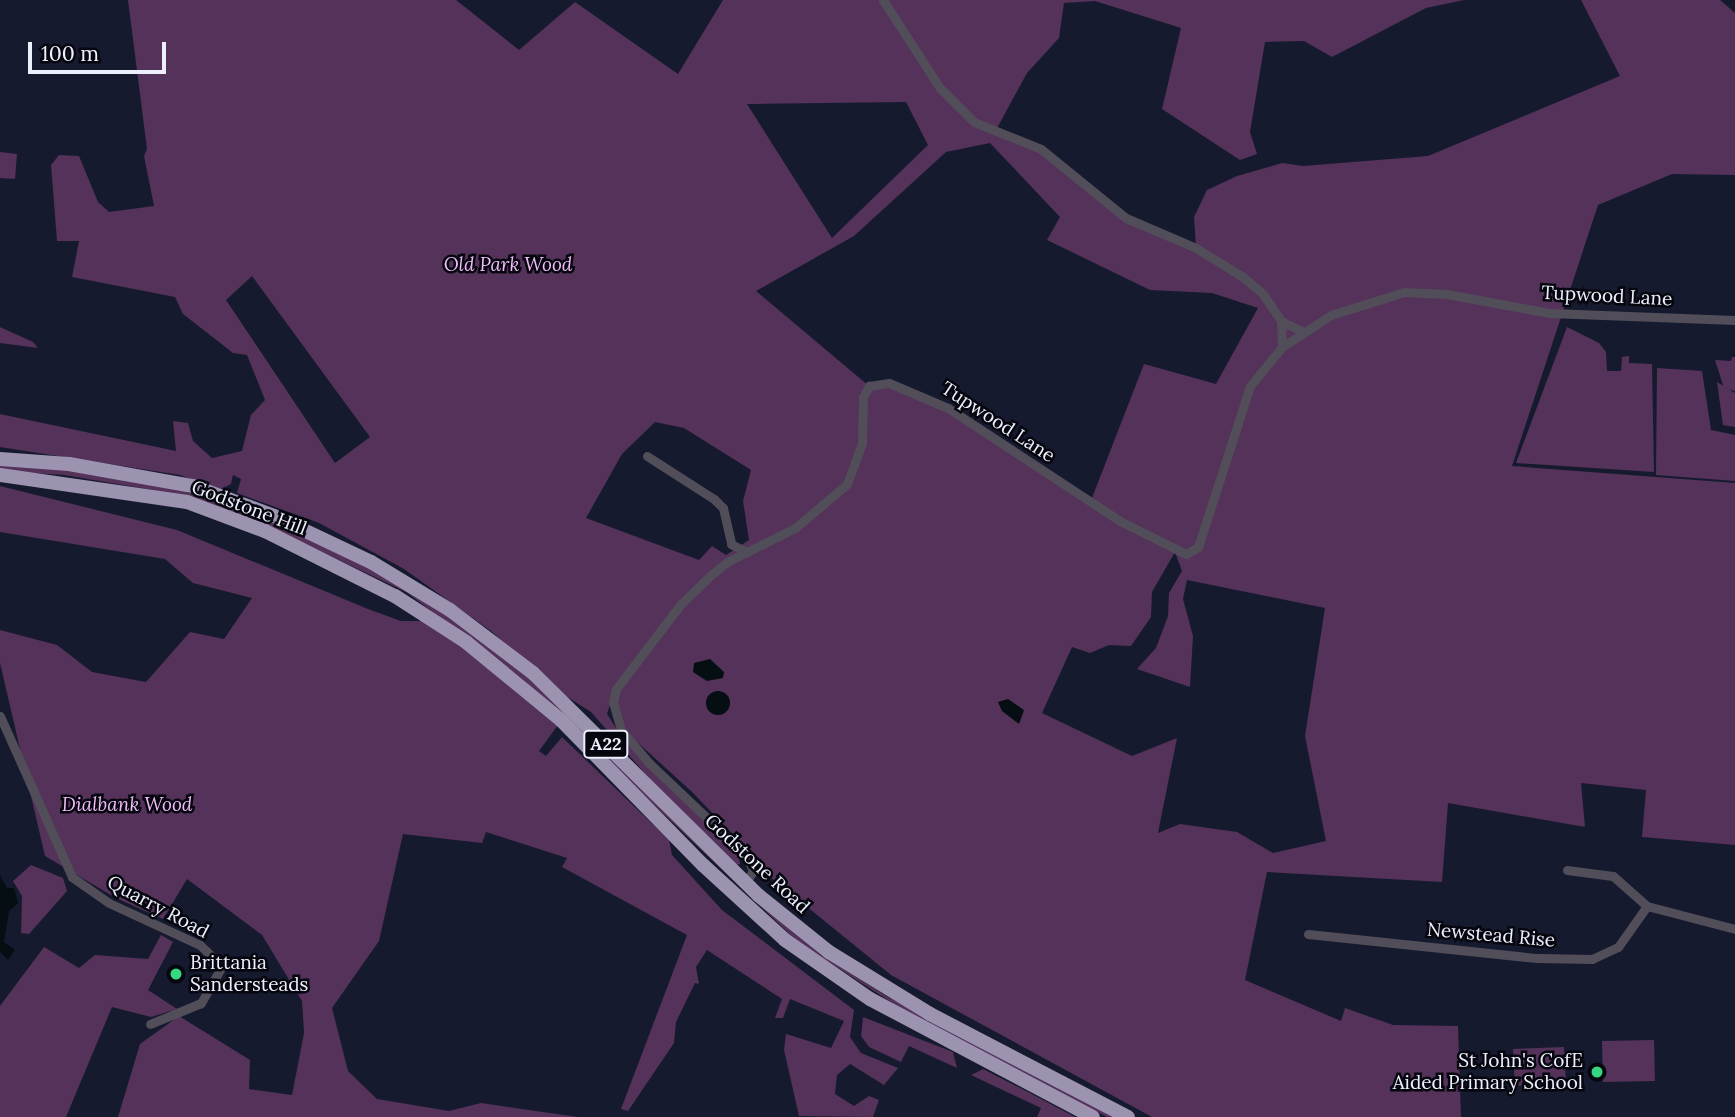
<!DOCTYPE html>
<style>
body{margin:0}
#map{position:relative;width:1735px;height:1117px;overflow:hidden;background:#161a2f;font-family:Lora,serif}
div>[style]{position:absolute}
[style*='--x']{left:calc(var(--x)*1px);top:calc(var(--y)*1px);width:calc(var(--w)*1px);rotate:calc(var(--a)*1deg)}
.green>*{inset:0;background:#543259}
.water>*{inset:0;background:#040e13}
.round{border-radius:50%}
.minor>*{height:9px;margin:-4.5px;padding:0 4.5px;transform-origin:4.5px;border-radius:4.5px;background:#514e59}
.highway>*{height:14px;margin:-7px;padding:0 7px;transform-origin:7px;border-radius:7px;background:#9c93b0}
.dots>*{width:19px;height:19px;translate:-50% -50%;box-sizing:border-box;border:4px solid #05060e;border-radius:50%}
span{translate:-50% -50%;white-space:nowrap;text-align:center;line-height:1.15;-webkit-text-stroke:5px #05060e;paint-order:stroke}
.shield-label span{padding:2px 5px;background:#05060e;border:2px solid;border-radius:5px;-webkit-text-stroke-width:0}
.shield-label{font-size:18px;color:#edf0fc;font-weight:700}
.park-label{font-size:19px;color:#f1baf8;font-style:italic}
.street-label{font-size:19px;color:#edf0fc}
.poi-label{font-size:19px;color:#edf0fc}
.left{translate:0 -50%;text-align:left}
.right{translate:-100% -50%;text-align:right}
.scale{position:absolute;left:28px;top:42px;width:138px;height:32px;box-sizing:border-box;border:4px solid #edf0fc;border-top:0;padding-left:9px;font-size:21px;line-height:24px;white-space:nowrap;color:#edf0fc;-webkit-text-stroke:5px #05060e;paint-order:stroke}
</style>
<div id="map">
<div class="green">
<i style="clip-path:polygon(evenodd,128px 0,456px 0,519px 50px,575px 2px,678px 74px,723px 0,1464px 0,1426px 8px,1332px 57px,1304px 41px,1265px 42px,1250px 132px,1257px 154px,1240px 160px,1162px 109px,1181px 28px,1095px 1px,1064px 3px,1059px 38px,1027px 73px,996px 130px,1041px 149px,1126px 218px,1196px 247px,1194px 217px,1207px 190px,1237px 176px,1282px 163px,1303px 166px,1428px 156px,1620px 76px,1581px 0,1720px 0,1735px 13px,1735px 175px,1672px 174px,1598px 205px,1512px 466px,1735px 483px,1735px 845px,1642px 837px,1646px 790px,1581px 783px,1585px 827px,1448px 803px,1442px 882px,1267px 872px,1245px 980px,1341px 1021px,1345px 1008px,1393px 1025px,1458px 1026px,1461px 1117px,1152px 1117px,891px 975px,763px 871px,758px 860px,691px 791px,625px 731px,616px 704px,620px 691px,647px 656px,637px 657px,617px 682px,607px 714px,621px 736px,738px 852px,740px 864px,734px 866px,671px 803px,591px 712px,558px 691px,491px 631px,404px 569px,319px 523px,237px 493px,241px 479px,233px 475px,231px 484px,219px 490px,180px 475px,0 447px,0 414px,176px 451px,173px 421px,188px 423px,193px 441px,212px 458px,242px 451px,251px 415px,265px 400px,247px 355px,233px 353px,183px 314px,175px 297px,72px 277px,79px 241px,57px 241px,51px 165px,59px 155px,79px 156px,98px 202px,109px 212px,154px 206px,144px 156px,147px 149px,128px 0,906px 102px,928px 145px,832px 238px,747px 104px,906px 102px,128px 0,990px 143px,1060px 217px,1047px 240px,1150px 290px,1212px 293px,1258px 308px,1216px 384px,1144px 364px,1090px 503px,948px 408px,889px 383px,869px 386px,756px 291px,854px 236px,946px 152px,990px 143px,128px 0,252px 276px,370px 437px,335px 463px,226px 300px,252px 276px,128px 0,655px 422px,684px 428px,751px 470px,743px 501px,749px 540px,726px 555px,712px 546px,699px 560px,586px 518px,622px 454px,655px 422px,128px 0,1175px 552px,1182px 571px,1169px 593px,1168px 616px,1156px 648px,1137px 669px,1190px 687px,1193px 636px,1183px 599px,1187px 580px,1325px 608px,1305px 736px,1326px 841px,1273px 853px,1237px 832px,1180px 824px,1158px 833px,1177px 738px,1132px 756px,1042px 713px,1072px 647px,1090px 653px,1109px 645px,1131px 646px,1151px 617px,1152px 592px,1175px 552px)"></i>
<i style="clip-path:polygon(0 152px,17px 154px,15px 179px,0 178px)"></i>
<i style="clip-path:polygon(0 327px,33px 342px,38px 348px,0 343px)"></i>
<i style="clip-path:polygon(1567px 327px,1599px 343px,1606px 352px,1607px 371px,1621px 371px,1622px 357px,1629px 356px,1629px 363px,1652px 364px,1654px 472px,1516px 463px)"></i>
<i style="clip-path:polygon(1732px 357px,1735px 357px,1735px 391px,1724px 388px,1715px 360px,1731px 361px)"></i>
<i style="clip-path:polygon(1657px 368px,1702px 371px,1711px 430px,1735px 435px,1735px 481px,1656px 475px)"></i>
<i style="clip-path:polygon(1717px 382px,1735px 393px,1735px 427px,1723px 425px)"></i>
<i style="clip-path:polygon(0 464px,88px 472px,181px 490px,291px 530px,365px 565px,448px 615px,516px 666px,768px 911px,821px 955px,888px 997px,1117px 1117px,1107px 1117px,930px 1027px,799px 943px,521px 678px,406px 592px,266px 525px,159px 491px,64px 475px,0 471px)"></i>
<i style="clip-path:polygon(0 486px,177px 530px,368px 609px,401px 621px,422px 621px,459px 643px,558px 725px,539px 751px,546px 756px,562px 737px,669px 840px,672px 855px,722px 910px,854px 1010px,850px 1037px,861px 1053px,898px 1068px,884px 1085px,850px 1064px,837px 1075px,835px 1094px,854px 1106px,869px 1096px,879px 1100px,873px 1117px,799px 1116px,784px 1050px,786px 1034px,831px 1048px,844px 1021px,790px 999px,783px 1018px,775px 1018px,782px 999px,707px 950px,696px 967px,699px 984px,695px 983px,676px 1022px,674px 1043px,628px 1111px,621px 1109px,687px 935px,562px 867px,567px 858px,486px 832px,482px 843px,403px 834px,379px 941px,332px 1008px,348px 1071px,377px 1099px,449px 1111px,481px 1103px,578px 1117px,118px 1117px,140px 1044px,179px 1016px,250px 1060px,249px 1089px,292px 1095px,304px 1033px,302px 1001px,262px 935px,187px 879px,163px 919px,116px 898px,45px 856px,0 663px,0 630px,57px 645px,92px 672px,146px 682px,190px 632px,224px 639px,252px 598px,193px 583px,165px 559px,0 532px)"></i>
<i style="clip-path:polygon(31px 865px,63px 878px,67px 891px,29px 934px,21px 933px,22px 896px,13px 881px)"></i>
<i style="clip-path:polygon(161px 935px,173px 942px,148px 990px,177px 1009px,151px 1017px,112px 1007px,66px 1117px,0 1117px,0 1006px,44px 947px,79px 968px,95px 955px,148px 959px)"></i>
<i style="clip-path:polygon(863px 1017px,953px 1052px,957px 1068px,909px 1046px,901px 1062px,869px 1047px,861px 1036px)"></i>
<i style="clip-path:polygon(1654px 1040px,1655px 1081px,1603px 1082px,1602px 1041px)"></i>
<i style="clip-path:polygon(1564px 1047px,1566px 1083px,1515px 1086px,1513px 1049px)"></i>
<i style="clip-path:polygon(983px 1069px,1028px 1092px,1075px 1117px,1037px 1117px,1041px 1108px,971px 1075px)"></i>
</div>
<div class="water">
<i style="clip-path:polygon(710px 659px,724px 672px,723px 678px,707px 681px,693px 672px,694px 663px)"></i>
<i class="round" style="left:706px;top:691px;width:24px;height:24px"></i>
<i style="clip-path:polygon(1008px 699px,1024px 710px,1019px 724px,1002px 711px,998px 702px)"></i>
<i style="clip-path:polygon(0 875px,7px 888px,14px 888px,18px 903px,9px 911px,4px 942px,15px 950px,8px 960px,0 952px)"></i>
</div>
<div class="minor">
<i style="--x:883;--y:0;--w:105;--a:57.1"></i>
<i style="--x:940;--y:88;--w:48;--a:45"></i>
<i style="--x:974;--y:122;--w:72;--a:21.9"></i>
<i style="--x:1041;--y:149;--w:109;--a:39.1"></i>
<i style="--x:1126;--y:218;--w:76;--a:23.2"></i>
<i style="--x:1196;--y:248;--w:55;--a:31.7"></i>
<i style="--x:1243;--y:277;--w:26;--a:40"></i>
<i style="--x:1263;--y:294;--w:32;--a:56"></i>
<i style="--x:1281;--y:321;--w:25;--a:26"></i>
<i style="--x:1282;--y:347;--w:59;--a:-33.1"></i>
<i style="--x:1331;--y:315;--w:77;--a:-17.5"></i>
<i style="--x:1404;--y:292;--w:43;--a:2.7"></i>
<i style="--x:1447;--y:294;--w:105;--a:10.5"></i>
<i style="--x:1550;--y:313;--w:185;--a:2.2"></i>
<i style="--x:647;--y:456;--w:80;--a:32.7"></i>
<i style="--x:714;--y:499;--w:13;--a:45"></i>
<i style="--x:723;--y:508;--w:37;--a:77"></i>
<i style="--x:731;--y:544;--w:18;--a:27"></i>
<i style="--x:0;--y:716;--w:176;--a:65.9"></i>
<i style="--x:72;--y:877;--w:45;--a:35.1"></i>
<i style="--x:109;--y:903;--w:100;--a:24.8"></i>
<i style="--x:200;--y:945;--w:30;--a:44"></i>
<i style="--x:222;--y:966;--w:43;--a:119.6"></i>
<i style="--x:201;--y:1003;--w:55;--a:157.6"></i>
<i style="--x:1567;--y:870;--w:46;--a:7.4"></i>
<i style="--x:1613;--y:876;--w:45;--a:41.4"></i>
<i style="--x:1647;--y:906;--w:91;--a:14.6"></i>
<i style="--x:745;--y:883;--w:14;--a:-56"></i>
<i style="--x:753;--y:871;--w:17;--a:-114"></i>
<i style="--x:746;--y:855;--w:134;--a:-136.5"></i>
<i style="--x:649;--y:763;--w:43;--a:-130.3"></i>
<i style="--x:621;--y:730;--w:29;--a:-106"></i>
<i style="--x:613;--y:702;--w:13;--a:-77"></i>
<i style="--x:616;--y:689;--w:106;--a:-52.7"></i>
<i style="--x:680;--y:605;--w:43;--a:-44.1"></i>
<i style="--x:711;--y:575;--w:21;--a:-39"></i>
<i style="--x:727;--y:562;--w:76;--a:-26.6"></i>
<i style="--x:795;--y:528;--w:68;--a:-40.2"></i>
<i style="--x:847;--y:484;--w:44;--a:-69.9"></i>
<i style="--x:862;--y:443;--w:46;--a:-88.8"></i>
<i style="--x:863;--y:397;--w:13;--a:-61"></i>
<i style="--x:869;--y:386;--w:20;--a:-9"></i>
<i style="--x:889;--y:383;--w:64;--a:23"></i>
<i style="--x:948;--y:408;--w:206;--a:33.3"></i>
<i style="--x:1120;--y:521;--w:74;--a:26.6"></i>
<i style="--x:1186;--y:554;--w:14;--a:-30"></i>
<i style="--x:1198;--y:547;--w:169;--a:-72.1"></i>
<i style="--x:1250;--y:386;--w:50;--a:-50.6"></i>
<i style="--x:1282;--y:347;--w:26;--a:-92"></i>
<i style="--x:1308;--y:934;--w:231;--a:6"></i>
<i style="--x:1538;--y:958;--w:54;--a:1.1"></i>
<i style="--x:1592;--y:959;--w:29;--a:-25"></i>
<i style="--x:1618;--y:947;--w:50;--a:-54.7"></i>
</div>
<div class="highway">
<i style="--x:0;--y:459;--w:69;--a:4.1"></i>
<i style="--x:69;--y:464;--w:126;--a:10.1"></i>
<i style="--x:193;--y:486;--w:86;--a:20.3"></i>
<i style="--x:274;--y:516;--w:107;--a:25.4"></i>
<i style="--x:371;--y:562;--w:92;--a:31.3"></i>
<i style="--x:450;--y:610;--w:104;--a:37.2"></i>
<i style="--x:533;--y:673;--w:316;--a:44.6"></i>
<i style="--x:758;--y:895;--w:91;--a:38.8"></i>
<i style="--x:829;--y:952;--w:119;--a:31.5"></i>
<i style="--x:930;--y:1014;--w:223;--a:27.5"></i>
<i style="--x:0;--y:475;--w:189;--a:8.2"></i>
<i style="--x:187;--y:502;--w:83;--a:20.4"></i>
<i style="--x:265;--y:531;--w:145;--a:26.6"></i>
<i style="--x:395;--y:596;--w:85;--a:32.9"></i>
<i style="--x:466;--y:642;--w:123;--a:39.4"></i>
<i style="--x:561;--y:720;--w:203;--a:45.6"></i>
<i style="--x:703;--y:865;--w:111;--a:42.4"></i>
<i style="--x:785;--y:940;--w:103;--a:34.8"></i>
<i style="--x:870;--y:999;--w:252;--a:27.9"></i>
</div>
<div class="dots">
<i style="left:176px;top:974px;background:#35d881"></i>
<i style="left:1597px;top:1072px;background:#35d881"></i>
</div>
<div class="shield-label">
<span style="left:606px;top:744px">A22</span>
</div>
<div class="park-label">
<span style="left:508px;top:265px">Old Park Wood</span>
<span style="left:127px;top:805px">Dialbank Wood</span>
</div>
<div class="street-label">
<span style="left:1607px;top:296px;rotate:3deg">Tupwood Lane</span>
<span style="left:998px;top:422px;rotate:33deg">Tupwood Lane</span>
<span style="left:249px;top:508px;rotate:21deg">Godstone Hill</span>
<span style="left:757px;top:864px;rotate:43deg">Godstone Road</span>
<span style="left:158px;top:907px;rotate:28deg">Quarry Road</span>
<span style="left:1491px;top:935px;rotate:5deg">Newstead Rise</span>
</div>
<div class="poi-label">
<span class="left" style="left:190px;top:974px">Brittania<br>Sandersteads</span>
<span class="right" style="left:1583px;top:1072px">St John's CofE<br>Aided Primary School</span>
</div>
<div class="scale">100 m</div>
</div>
